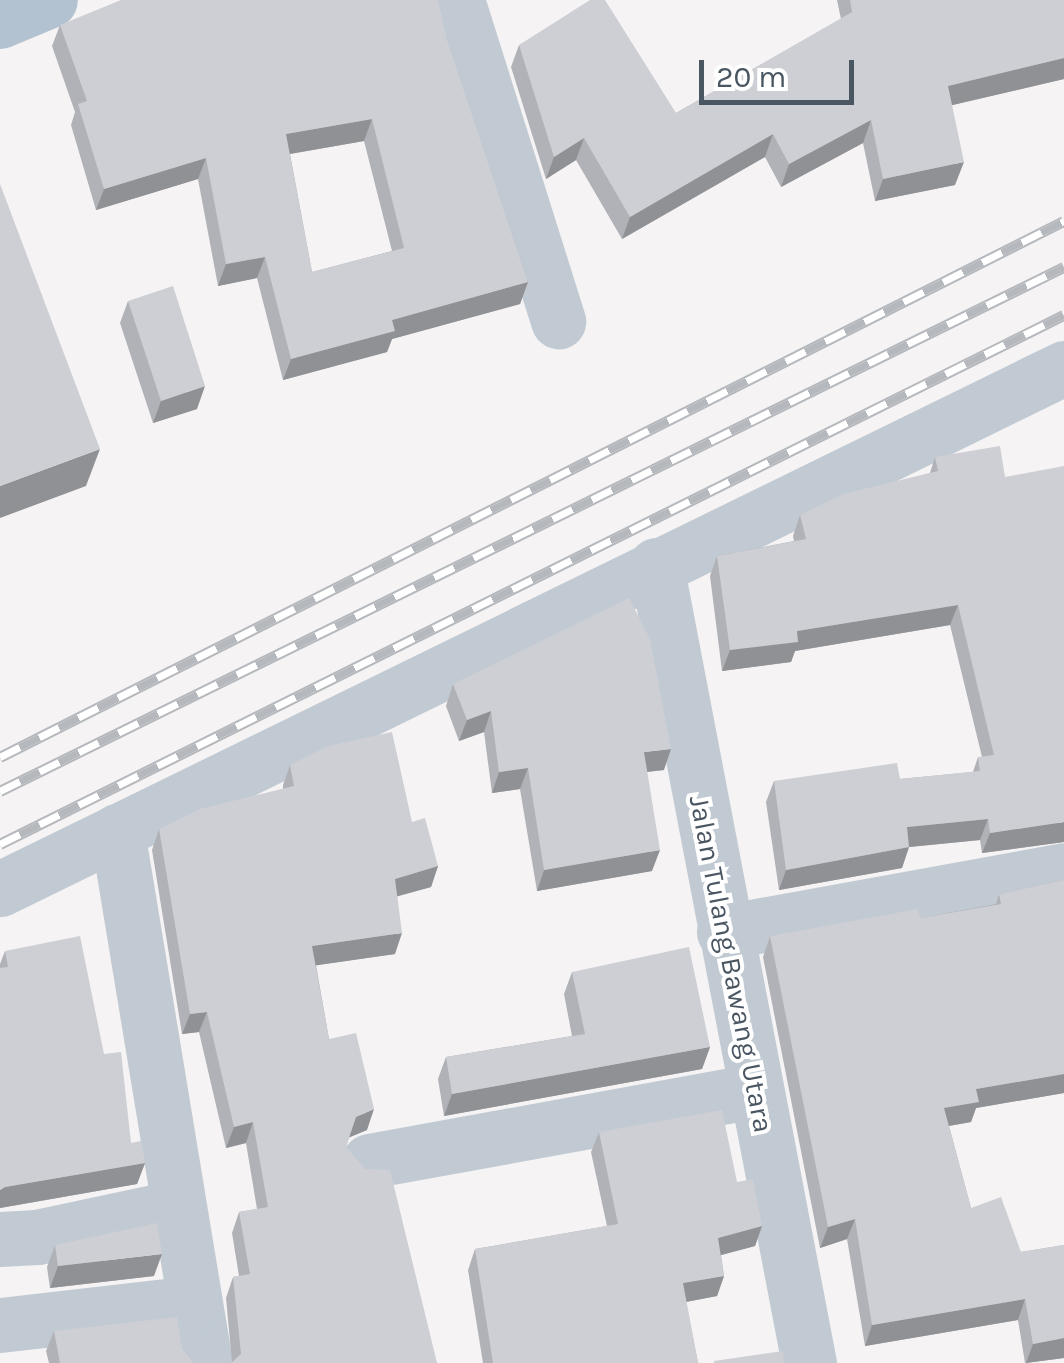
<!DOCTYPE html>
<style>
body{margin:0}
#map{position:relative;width:1064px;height:1363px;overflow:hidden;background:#f5f3f3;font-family:Karla,sans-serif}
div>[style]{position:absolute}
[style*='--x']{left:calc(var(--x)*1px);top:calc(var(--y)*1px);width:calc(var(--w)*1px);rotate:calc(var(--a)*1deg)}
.minor>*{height:55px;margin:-27.5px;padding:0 27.5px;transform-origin:27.5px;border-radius:27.5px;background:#c1cad2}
.tertiary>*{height:55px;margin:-27.5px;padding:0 27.5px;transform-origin:27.5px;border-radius:27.5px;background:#c1cad2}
.primary>*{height:55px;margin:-27.5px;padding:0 27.5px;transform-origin:27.5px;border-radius:27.5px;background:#b3c2d1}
.rail>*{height:11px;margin-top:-5.5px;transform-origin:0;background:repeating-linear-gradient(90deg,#fff 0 22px,#b5b8bd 0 44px);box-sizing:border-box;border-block:2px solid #b5b8bd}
.wall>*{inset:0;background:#b0b2b7}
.shaded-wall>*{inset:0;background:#909195}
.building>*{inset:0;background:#cdcfd5}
span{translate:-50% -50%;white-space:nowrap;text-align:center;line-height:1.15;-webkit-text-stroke:8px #fff;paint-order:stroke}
.street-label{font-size:28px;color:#4a5661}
.scale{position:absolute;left:699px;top:60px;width:155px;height:45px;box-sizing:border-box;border:5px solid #4a5661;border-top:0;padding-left:12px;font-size:30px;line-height:35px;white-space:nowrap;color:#4a5661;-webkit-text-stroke:8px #fff;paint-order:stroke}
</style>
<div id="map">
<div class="minor">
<i style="--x:457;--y:0;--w:337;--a:72.5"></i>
<i style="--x:117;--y:831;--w:539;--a:80.61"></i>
<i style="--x:724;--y:932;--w:346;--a:-10.3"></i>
<i style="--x:369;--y:1161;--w:392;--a:-10.3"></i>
<i style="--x:0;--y:1239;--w:37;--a:-3"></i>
<i style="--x:37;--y:1237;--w:143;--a:-12.1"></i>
<i style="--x:0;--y:1325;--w:195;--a:-6.5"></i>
</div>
<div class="tertiary">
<i style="--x:656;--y:565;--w:813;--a:79.15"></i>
<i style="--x:0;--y:889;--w:1185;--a:-26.09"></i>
</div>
<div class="primary">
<i style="--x:0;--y:21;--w:54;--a:-22.8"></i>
</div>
<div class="rail">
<i style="--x:0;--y:757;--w:1191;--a:-26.74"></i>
<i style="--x:0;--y:791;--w:1186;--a:-26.22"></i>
<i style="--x:0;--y:844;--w:1188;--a:-26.44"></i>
</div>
<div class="wall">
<i style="clip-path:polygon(837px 0,1064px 0,1064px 79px,952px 105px,955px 185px,875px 201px,863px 143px,781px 187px,765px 157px,622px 239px,576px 160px,546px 179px,511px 67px,519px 45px,676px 113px,841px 19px)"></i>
<i style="clip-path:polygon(evenodd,60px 25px,446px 36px,528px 282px,520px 304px,392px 339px,387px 352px,283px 380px,257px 278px,218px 286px,198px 179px,96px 210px,71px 125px,75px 112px,52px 46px,60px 25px,364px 141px,392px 251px,312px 272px,290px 154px,364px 141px)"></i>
<i style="clip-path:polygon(128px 301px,197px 409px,153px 423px,120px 323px)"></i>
<i style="clip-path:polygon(935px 457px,1064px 842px,982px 853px,980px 840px,909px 847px,902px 868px,779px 890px,766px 802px,774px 781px,900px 779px,973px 772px,978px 757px,982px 757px,950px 625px,795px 651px,791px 662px,722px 671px,710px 576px,717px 556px,794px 541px,793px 536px,800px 515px,930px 473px)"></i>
<i style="clip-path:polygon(453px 684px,664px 770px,647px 772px,652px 871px,537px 891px,520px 789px,492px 793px,484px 732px,459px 741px,446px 706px)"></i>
<i style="clip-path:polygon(290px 765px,412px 822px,438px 866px,431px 887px,397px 896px,395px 954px,316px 965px,329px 1039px,367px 1130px,349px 1137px,346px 1147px,437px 1363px,232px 1362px,226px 1298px,233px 1277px,239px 1276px,232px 1233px,239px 1212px,257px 1209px,246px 1143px,226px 1148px,199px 1032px,182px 1034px,152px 850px,159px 829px,283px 789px,283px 785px)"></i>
<i style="clip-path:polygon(1064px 880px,1064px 1093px,976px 1108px,971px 1122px,949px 1126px,971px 1208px,1021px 1252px,1064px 1245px,1064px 1358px,1025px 1363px,1018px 1320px,865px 1346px,847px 1239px,820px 1248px,763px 957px,770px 936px,920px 918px,996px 904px,999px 894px)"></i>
<i style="clip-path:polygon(5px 951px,104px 1054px,131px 1143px,145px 1163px,137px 1184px,0 1208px,0 964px)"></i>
<i style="clip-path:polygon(572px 972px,710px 1047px,702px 1069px,444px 1116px,438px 1079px,446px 1057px,572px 1036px,564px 994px)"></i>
<i style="clip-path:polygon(599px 1132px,737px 1182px,762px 1226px,755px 1246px,721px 1255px,724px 1276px,717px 1296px,686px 1302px,698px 1363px,483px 1363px,468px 1270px,475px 1249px,607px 1226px,591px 1152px)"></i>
<i style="clip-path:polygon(55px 1245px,154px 1276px,50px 1288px,47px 1267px)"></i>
<i style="clip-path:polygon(54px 1331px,182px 1348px,194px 1363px,49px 1363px,46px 1351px)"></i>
</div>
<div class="shaded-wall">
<i style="clip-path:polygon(1064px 58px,1064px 79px,940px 108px,948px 86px)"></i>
<i style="clip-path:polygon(372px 119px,364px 141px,278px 156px,286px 134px)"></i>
<i style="clip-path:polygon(871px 120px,863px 143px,781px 187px,789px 164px)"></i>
<i style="clip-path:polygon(773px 134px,765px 157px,622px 239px,630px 217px)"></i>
<i style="clip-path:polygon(584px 138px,576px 160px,546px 179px,554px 157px)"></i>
<i style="clip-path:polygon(206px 158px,198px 179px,96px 210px,104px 189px)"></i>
<i style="clip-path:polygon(964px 162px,955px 185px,875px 201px,883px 179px)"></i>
<i style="clip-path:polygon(265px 257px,257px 278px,218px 286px,226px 264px)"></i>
<i style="clip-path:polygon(528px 282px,520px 304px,392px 339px,387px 352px,283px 380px,291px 359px,392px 320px)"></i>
<i style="clip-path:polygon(205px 386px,197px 409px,153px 423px,161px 401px)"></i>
<i style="clip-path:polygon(100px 449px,86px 486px,0 518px,0 486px)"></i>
<i style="clip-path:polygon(958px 605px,950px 625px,795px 651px,791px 662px,722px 671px,730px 650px,797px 631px)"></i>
<i style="clip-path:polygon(491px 711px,484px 732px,459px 741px,467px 720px)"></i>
<i style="clip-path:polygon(671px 749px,664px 770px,636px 773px,644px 752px)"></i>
<i style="clip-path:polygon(528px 768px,520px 789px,492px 793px,499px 772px)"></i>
<i style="clip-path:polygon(988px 819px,980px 840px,899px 848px,907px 827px)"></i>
<i style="clip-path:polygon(1064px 822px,1064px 842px,982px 853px,990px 833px)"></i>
<i style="clip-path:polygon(909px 847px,902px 868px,779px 890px,786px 870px)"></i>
<i style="clip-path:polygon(660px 850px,652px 871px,537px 891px,544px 870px)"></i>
<i style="clip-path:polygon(438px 866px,431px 887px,388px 899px,395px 879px)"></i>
<i style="clip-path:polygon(402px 933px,395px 954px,305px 967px,312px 946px)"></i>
<i style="clip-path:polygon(207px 1012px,199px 1032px,182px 1034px,190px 1014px)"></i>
<i style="clip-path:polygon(710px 1047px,702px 1069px,444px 1116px,452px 1094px)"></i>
<i style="clip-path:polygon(1064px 1074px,1064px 1093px,976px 1108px,971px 1122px,937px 1128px,944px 1108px,976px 1089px)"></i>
<i style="clip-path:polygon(374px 1109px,367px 1130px,348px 1138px,356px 1117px)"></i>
<i style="clip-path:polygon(253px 1122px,246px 1143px,226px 1148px,234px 1127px)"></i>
<i style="clip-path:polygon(145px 1163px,137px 1184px,0 1208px,0 1190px,5px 1187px)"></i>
<i style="clip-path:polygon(855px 1219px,847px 1239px,820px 1248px,828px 1227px)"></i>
<i style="clip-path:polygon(762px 1226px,755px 1246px,710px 1258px,718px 1238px)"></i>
<i style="clip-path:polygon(162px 1254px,154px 1276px,50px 1288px,58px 1266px)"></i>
<i style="clip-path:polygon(724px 1276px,717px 1296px,675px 1304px,683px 1283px)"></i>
<i style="clip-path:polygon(1025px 1299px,1018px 1320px,865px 1346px,872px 1325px)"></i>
<i style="clip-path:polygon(1064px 1338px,1064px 1358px,1026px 1363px,1033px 1344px)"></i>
</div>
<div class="building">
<i style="clip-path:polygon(evenodd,121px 0,438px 0,446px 36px,528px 282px,392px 320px,395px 331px,291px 359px,265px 257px,226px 264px,206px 158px,104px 189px,78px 104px,87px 101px,60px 25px,121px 0,372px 119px,404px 248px,312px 272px,286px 134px,372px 119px)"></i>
<i style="clip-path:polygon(590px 0,605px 0,676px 113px,852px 12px,850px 0,1064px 0,1064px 58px,948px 86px,964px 162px,883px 179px,871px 120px,789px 164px,773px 134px,630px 217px,584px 138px,554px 157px,519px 45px)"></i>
<i style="clip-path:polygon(0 184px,100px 449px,0 486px)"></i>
<i style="clip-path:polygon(173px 286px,205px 386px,161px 401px,128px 301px)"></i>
<i style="clip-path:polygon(1000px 446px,1005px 477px,1064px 466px,1064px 822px,990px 833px,988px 819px,907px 827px,909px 847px,786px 870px,774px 781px,897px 763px,900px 779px,980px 771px,978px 757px,994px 755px,958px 605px,797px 631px,798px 642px,730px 650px,717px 556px,806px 539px,800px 515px,843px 494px,938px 471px,935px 457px)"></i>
<i style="clip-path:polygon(629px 598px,650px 639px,671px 749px,644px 752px,660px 850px,544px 870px,528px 768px,499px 772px,491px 711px,467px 720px,453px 684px)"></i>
<i style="clip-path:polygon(392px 732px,412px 822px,425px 818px,438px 866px,395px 879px,402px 933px,312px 946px,329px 1039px,356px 1033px,374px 1109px,356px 1117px,346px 1147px,365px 1169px,390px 1170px,437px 1363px,231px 1363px,241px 1354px,233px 1277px,250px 1274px,239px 1212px,268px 1207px,253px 1122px,234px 1127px,207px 1012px,190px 1014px,159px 829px,200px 809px,294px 786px,290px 765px,328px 746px)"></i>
<i style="clip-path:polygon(1064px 880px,1064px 1074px,976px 1089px,979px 1102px,944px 1108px,971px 1208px,1001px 1197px,1021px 1252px,1064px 1245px,1064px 1338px,1033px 1344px,1025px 1299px,872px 1325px,855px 1219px,828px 1227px,770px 936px,918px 909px,920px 918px,1001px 904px,999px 894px)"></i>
<i style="clip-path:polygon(80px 936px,104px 1054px,121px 1052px,131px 1143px,141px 1141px,145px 1163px,5px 1187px,0 1190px,0 968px,8px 967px,5px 951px)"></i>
<i style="clip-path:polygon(689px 947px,710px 1047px,452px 1094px,446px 1057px,585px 1034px,572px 972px)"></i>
<i style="clip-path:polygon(722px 1110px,737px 1182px,753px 1179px,762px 1226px,718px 1238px,724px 1276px,683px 1283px,698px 1363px,493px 1363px,475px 1249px,618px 1224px,599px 1132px)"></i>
<i style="clip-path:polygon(157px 1223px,162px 1254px,58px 1266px,55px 1245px)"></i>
<i style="clip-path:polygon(177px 1317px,182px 1348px,194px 1363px,60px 1363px,54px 1331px)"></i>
<i style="clip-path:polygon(783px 1351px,784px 1363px,714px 1363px,714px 1361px)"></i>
</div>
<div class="street-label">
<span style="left:731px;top:964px;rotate:79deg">Jalan Tulang Bawang Utara</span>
</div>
<div class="scale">20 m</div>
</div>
